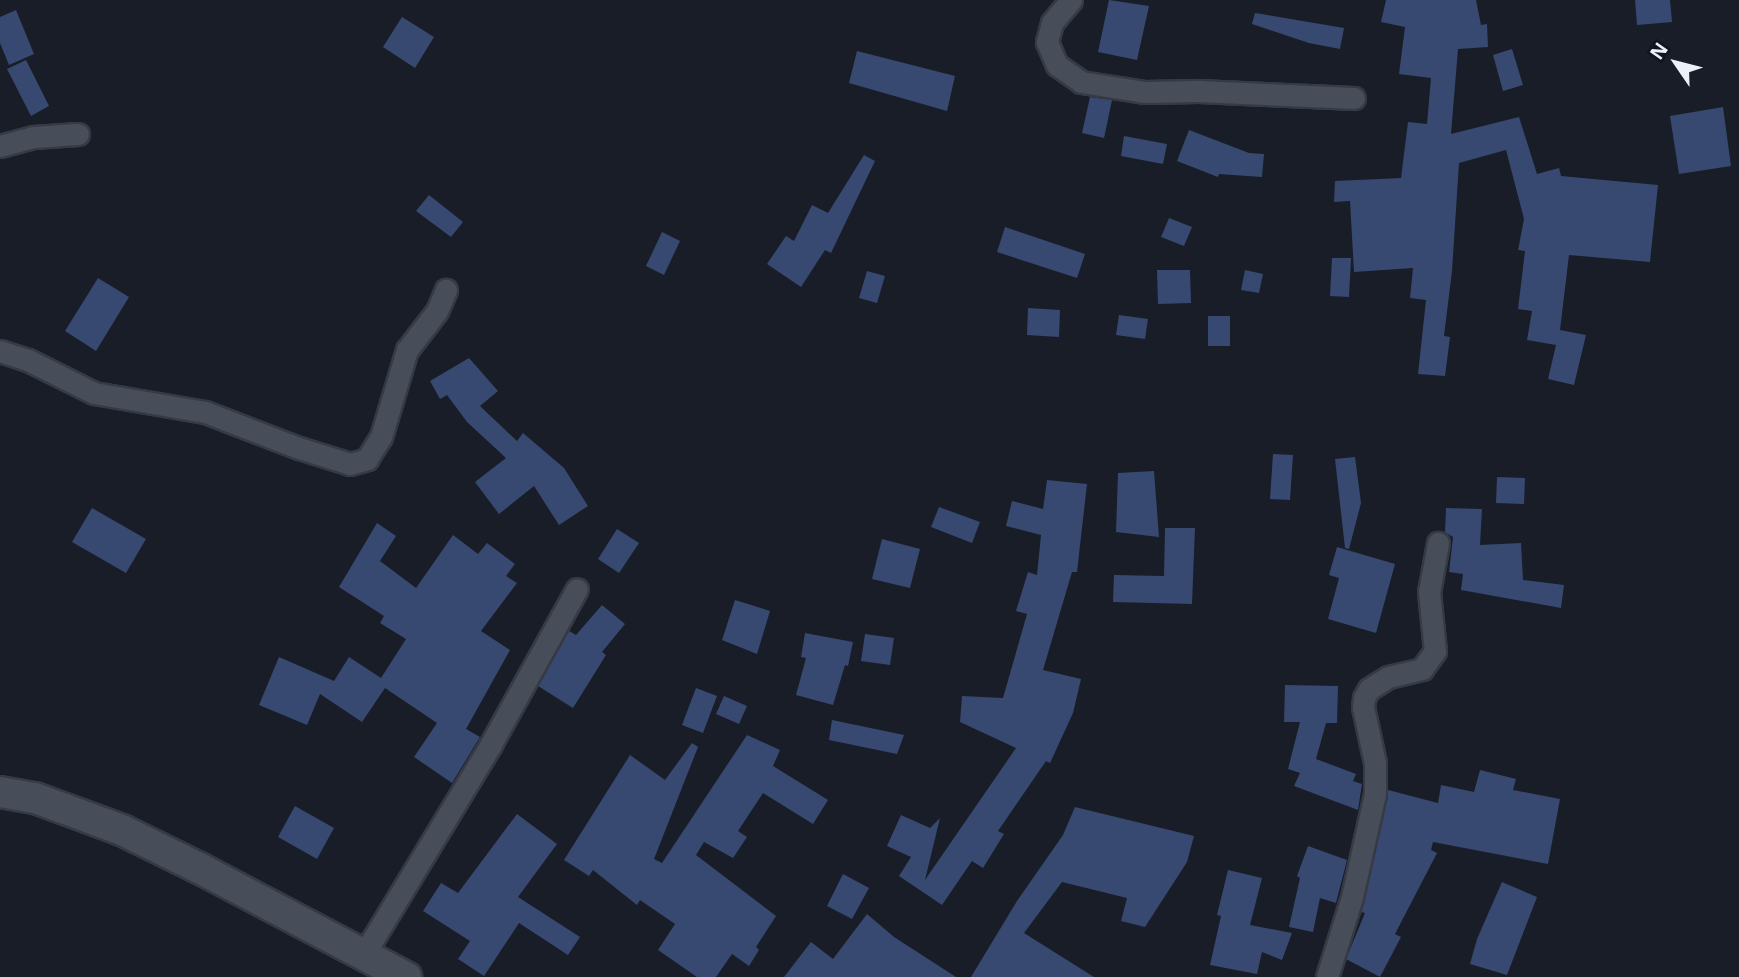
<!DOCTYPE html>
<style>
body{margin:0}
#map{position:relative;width:1739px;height:977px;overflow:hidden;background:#181d28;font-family:"Open Sans",sans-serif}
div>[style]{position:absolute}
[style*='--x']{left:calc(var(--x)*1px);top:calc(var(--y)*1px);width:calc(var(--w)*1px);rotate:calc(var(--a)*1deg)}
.building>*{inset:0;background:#374970}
.roads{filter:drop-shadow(2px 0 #373a44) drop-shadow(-2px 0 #373a44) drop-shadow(0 2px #373a44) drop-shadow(0 -2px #373a44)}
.street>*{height:21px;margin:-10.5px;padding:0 10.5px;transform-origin:10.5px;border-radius:10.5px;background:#474e5a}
.secondary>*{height:30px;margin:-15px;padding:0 15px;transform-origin:15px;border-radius:15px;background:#474e5a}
span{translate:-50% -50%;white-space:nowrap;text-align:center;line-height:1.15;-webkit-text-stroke:5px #0f141e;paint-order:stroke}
.north{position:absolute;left:1641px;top:28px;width:70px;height:70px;-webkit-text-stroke:5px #0f141e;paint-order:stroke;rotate:305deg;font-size:19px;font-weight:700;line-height:28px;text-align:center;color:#ecf0f8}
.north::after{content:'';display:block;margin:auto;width:24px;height:32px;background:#ecf0f8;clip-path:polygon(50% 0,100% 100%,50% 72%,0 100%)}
</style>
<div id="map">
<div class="building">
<i style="clip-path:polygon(1109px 0,1149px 6px,1137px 60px,1098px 52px)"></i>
<i style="clip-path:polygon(1386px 0,1476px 0,1481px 25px,1487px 24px,1488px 47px,1458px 49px,1451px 134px,1519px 117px,1537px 174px,1559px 168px,1561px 176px,1658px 185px,1650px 262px,1569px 255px,1560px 330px,1586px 335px,1574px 385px,1548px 379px,1556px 345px,1527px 340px,1532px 311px,1518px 309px,1525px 251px,1518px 250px,1524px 219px,1506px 150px,1459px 163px,1452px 271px,1444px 336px,1450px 337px,1445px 376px,1418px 374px,1426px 300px,1410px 298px,1413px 268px,1354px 272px,1350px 201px,1334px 202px,1335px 181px,1401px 178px,1408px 122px,1427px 124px,1431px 78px,1399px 74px,1405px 27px,1381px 22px)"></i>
<i style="clip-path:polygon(1635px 0,1670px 0,1672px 22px,1637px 25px)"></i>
<i style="clip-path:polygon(16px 10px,34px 54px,9px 65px,0 43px,0 17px)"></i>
<i style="clip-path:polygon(1255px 13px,1344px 28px,1340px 49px,1309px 43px,1252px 24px)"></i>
<i style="clip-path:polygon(402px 17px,434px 37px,415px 68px,383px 47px)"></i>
<i style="clip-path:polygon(1512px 49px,1523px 85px,1503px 91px,1493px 55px)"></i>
<i style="clip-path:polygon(857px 51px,955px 76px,947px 111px,849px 83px)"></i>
<i style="clip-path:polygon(26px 60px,49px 106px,31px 116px,7px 69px)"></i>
<i style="clip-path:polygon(1090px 97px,1112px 100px,1104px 138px,1082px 133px)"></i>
<i style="clip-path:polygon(1723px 107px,1731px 166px,1679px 174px,1670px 116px)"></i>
<i style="clip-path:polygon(1189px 130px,1249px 153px,1264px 154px,1262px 177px,1219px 174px,1218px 177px,1177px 161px)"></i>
<i style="clip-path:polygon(1124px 136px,1167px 144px,1163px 164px,1121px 156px)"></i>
<i style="clip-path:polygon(864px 155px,875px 161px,831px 253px,825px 250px,801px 287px,767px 264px,786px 236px,794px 241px,812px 205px,828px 213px)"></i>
<i style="clip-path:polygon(429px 195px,463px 222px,451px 237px,416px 211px)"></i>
<i style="clip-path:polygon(1169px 218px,1192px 227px,1184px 246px,1161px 237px)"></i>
<i style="clip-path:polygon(1005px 227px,1085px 254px,1077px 278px,997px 252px)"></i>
<i style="clip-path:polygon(662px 232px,680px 241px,664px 275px,646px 266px)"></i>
<i style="clip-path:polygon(1332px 258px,1351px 258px,1349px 297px,1330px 296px)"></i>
<i style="clip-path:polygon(1157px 270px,1190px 270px,1191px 303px,1158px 304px)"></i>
<i style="clip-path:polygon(1245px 270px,1263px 274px,1259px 293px,1241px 290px)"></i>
<i style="clip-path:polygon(867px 271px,885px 276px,877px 303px,859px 298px)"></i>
<i style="clip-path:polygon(98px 278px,129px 297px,96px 351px,65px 331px)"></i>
<i style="clip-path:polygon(1028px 308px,1060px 310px,1059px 337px,1027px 335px)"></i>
<i style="clip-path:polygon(1119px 315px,1148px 319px,1145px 339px,1116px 335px)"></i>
<i style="clip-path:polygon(1208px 316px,1230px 316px,1230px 346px,1208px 346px)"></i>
<i style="clip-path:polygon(469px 358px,498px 391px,480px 406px,517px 441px,523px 433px,564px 468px,588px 506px,559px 525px,534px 486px,499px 514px,475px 482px,506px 458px,467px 422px,447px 395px,440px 399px,430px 381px)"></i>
<i style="clip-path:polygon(1273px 454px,1293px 455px,1290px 500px,1270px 499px)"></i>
<i style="clip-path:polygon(1355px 457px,1361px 503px,1349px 549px,1345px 548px,1335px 459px)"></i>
<i style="clip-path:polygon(1154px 471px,1159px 537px,1116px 532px,1118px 473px)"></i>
<i style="clip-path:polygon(1497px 477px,1525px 478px,1524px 504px,1496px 503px)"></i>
<i style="clip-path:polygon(1047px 480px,1087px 484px,1077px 572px,1072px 572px,1043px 670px,1081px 679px,1073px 713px,1050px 763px,1046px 761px,998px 831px,1004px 834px,983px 868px,972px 861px,942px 905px,899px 876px,911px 857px,887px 846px,901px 815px,930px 828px,940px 818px,925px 880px,1016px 748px,960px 722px,962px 696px,1003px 698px,1027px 614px,1016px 611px,1028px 572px,1037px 575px,1041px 535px,1006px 526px,1012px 501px,1043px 509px)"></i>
<i style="clip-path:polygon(939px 507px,980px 522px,972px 543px,931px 527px)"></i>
<i style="clip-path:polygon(92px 508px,146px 539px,126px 573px,72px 542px)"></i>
<i style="clip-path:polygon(1446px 508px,1482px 509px,1480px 545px,1521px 543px,1523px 580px,1564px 585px,1561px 608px,1461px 590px,1463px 574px,1449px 572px,1453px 537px,1445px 532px)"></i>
<i style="clip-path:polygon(377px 523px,396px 536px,380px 561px,416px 588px,453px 535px,478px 554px,487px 543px,515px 564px,506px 576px,517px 583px,481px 631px,510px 650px,466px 729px,480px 737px,452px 783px,414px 757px,437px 723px,385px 688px,362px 722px,320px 694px,307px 725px,259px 705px,279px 657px,334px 681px,349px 657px,381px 678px,406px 639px,380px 623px,384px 616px,339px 587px)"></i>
<i style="clip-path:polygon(1165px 528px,1195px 528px,1192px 604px,1113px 602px,1114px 575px,1164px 576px)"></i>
<i style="clip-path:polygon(617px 529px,639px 543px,619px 573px,598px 559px)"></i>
<i style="clip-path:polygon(882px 539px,920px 549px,910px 588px,872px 579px)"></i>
<i style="clip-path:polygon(1337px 547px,1395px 564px,1376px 633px,1328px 619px,1339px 578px,1329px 575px)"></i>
<i style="clip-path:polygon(735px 600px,770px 611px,757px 654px,722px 640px)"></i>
<i style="clip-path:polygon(602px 605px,625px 624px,602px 652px,606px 655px,573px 708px,538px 686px,569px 631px,576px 635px)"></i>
<i style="clip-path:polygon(805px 633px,853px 642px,848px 666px,845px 665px,833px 705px,796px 695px,806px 658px,801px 657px)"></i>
<i style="clip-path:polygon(865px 634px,894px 638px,890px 665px,861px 661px)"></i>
<i style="clip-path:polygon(1285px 685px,1338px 686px,1337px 723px,1326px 723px,1316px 759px,1356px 774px,1353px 781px,1362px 784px,1358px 810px,1294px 786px,1300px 773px,1288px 769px,1300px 722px,1284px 722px)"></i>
<i style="clip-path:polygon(696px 688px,717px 696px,703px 733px,682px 725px)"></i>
<i style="clip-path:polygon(724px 696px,747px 706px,739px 724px,716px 714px)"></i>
<i style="clip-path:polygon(832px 720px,904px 735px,897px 754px,829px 740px)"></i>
<i style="clip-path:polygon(747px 735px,780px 750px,773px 766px,828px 800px,813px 824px,763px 793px,738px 831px,747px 837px,733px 858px,704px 842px,696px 855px,776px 916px,756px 947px,759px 950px,749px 966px,732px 954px,716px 977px,697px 977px,658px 950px,675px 924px,640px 900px,637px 905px,593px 870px,589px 876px,564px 860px,630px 755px,665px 780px,692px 743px,698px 747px,654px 859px,662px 863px)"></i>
<i style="clip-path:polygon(1480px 770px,1516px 779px,1513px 790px,1560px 799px,1548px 864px,1433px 842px,1431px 850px,1437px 853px,1395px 934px,1401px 937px,1380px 977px,1346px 959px,1365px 913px,1361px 912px,1388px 790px,1438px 803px,1441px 785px,1474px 792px)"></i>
<i style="clip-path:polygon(295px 806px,334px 828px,317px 859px,278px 837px)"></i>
<i style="clip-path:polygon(1075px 807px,1194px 836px,1187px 862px,1145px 927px,1121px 921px,1127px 898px,1062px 882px,1024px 933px,1094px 977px,971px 977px,1017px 901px,1063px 835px)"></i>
<i style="clip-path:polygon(517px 814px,557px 844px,518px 897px,580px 937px,568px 955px,519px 923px,484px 976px,458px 959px,470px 941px,423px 911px,441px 883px,458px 893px)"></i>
<i style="clip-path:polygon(1308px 846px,1347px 860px,1336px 903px,1320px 898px,1313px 932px,1289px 927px,1300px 878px,1297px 876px)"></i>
<i style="clip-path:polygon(1228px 870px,1262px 878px,1250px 925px,1292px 933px,1282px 960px,1262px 952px,1257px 974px,1210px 965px,1221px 916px,1217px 915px)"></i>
<i style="clip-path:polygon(843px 874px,869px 888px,852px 919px,827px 906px)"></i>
<i style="clip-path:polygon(1502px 882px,1537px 897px,1507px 975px,1470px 964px,1477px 939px)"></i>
<i style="clip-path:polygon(867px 914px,894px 937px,956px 977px,784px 977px,811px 942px,833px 959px)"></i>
</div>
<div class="roads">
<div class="street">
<i style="--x:1071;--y:0;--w:30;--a:130"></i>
<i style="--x:1052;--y:23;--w:20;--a:105"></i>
<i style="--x:1047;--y:42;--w:25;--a:67"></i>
<i style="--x:1057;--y:65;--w:29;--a:35"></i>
<i style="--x:1081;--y:82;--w:65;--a:8.9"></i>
<i style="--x:1145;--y:92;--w:53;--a:-1.1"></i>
<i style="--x:1198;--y:91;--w:156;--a:2.6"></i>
<i style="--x:0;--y:146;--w:34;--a:-15"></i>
<i style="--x:33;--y:137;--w:45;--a:-3.8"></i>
<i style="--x:0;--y:351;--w:29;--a:18"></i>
<i style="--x:28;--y:360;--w:74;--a:26.6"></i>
<i style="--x:94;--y:393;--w:113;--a:9.7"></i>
<i style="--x:205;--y:412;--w:101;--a:21"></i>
<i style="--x:299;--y:448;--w:53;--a:17.4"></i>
<i style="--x:350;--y:464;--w:18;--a:-16"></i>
<i style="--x:367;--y:459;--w:26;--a:-58"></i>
<i style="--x:381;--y:437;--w:91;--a:-73.4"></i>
<i style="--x:407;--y:350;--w:49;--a:-52.4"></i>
<i style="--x:437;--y:311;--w:23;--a:-67"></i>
<i style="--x:364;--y:954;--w:245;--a:-58.8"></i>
<i style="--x:491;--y:744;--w:177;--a:-61"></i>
<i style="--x:1327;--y:977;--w:84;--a:-72.6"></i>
<i style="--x:1352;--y:897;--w:106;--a:-77.4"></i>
<i style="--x:1375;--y:794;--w:31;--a:-90"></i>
<i style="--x:1375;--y:763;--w:57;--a:-102.1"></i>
<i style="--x:1363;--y:707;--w:9;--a:-84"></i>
<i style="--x:1364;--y:698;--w:10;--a:-61"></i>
<i style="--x:1369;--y:689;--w:22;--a:-32"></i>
<i style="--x:1388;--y:677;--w:35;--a:-13"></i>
<i style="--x:1422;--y:669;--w:22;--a:-54"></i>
<i style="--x:1435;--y:651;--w:59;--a:-95.8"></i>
<i style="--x:1429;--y:592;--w:50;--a:-79.6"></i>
</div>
<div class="secondary">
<i style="--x:0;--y:792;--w:36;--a:10"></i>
<i style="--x:35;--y:798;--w:93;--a:20.2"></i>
<i style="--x:122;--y:830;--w:88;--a:26.3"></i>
<i style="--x:201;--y:869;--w:232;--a:27.8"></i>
</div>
</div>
<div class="north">N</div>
</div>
